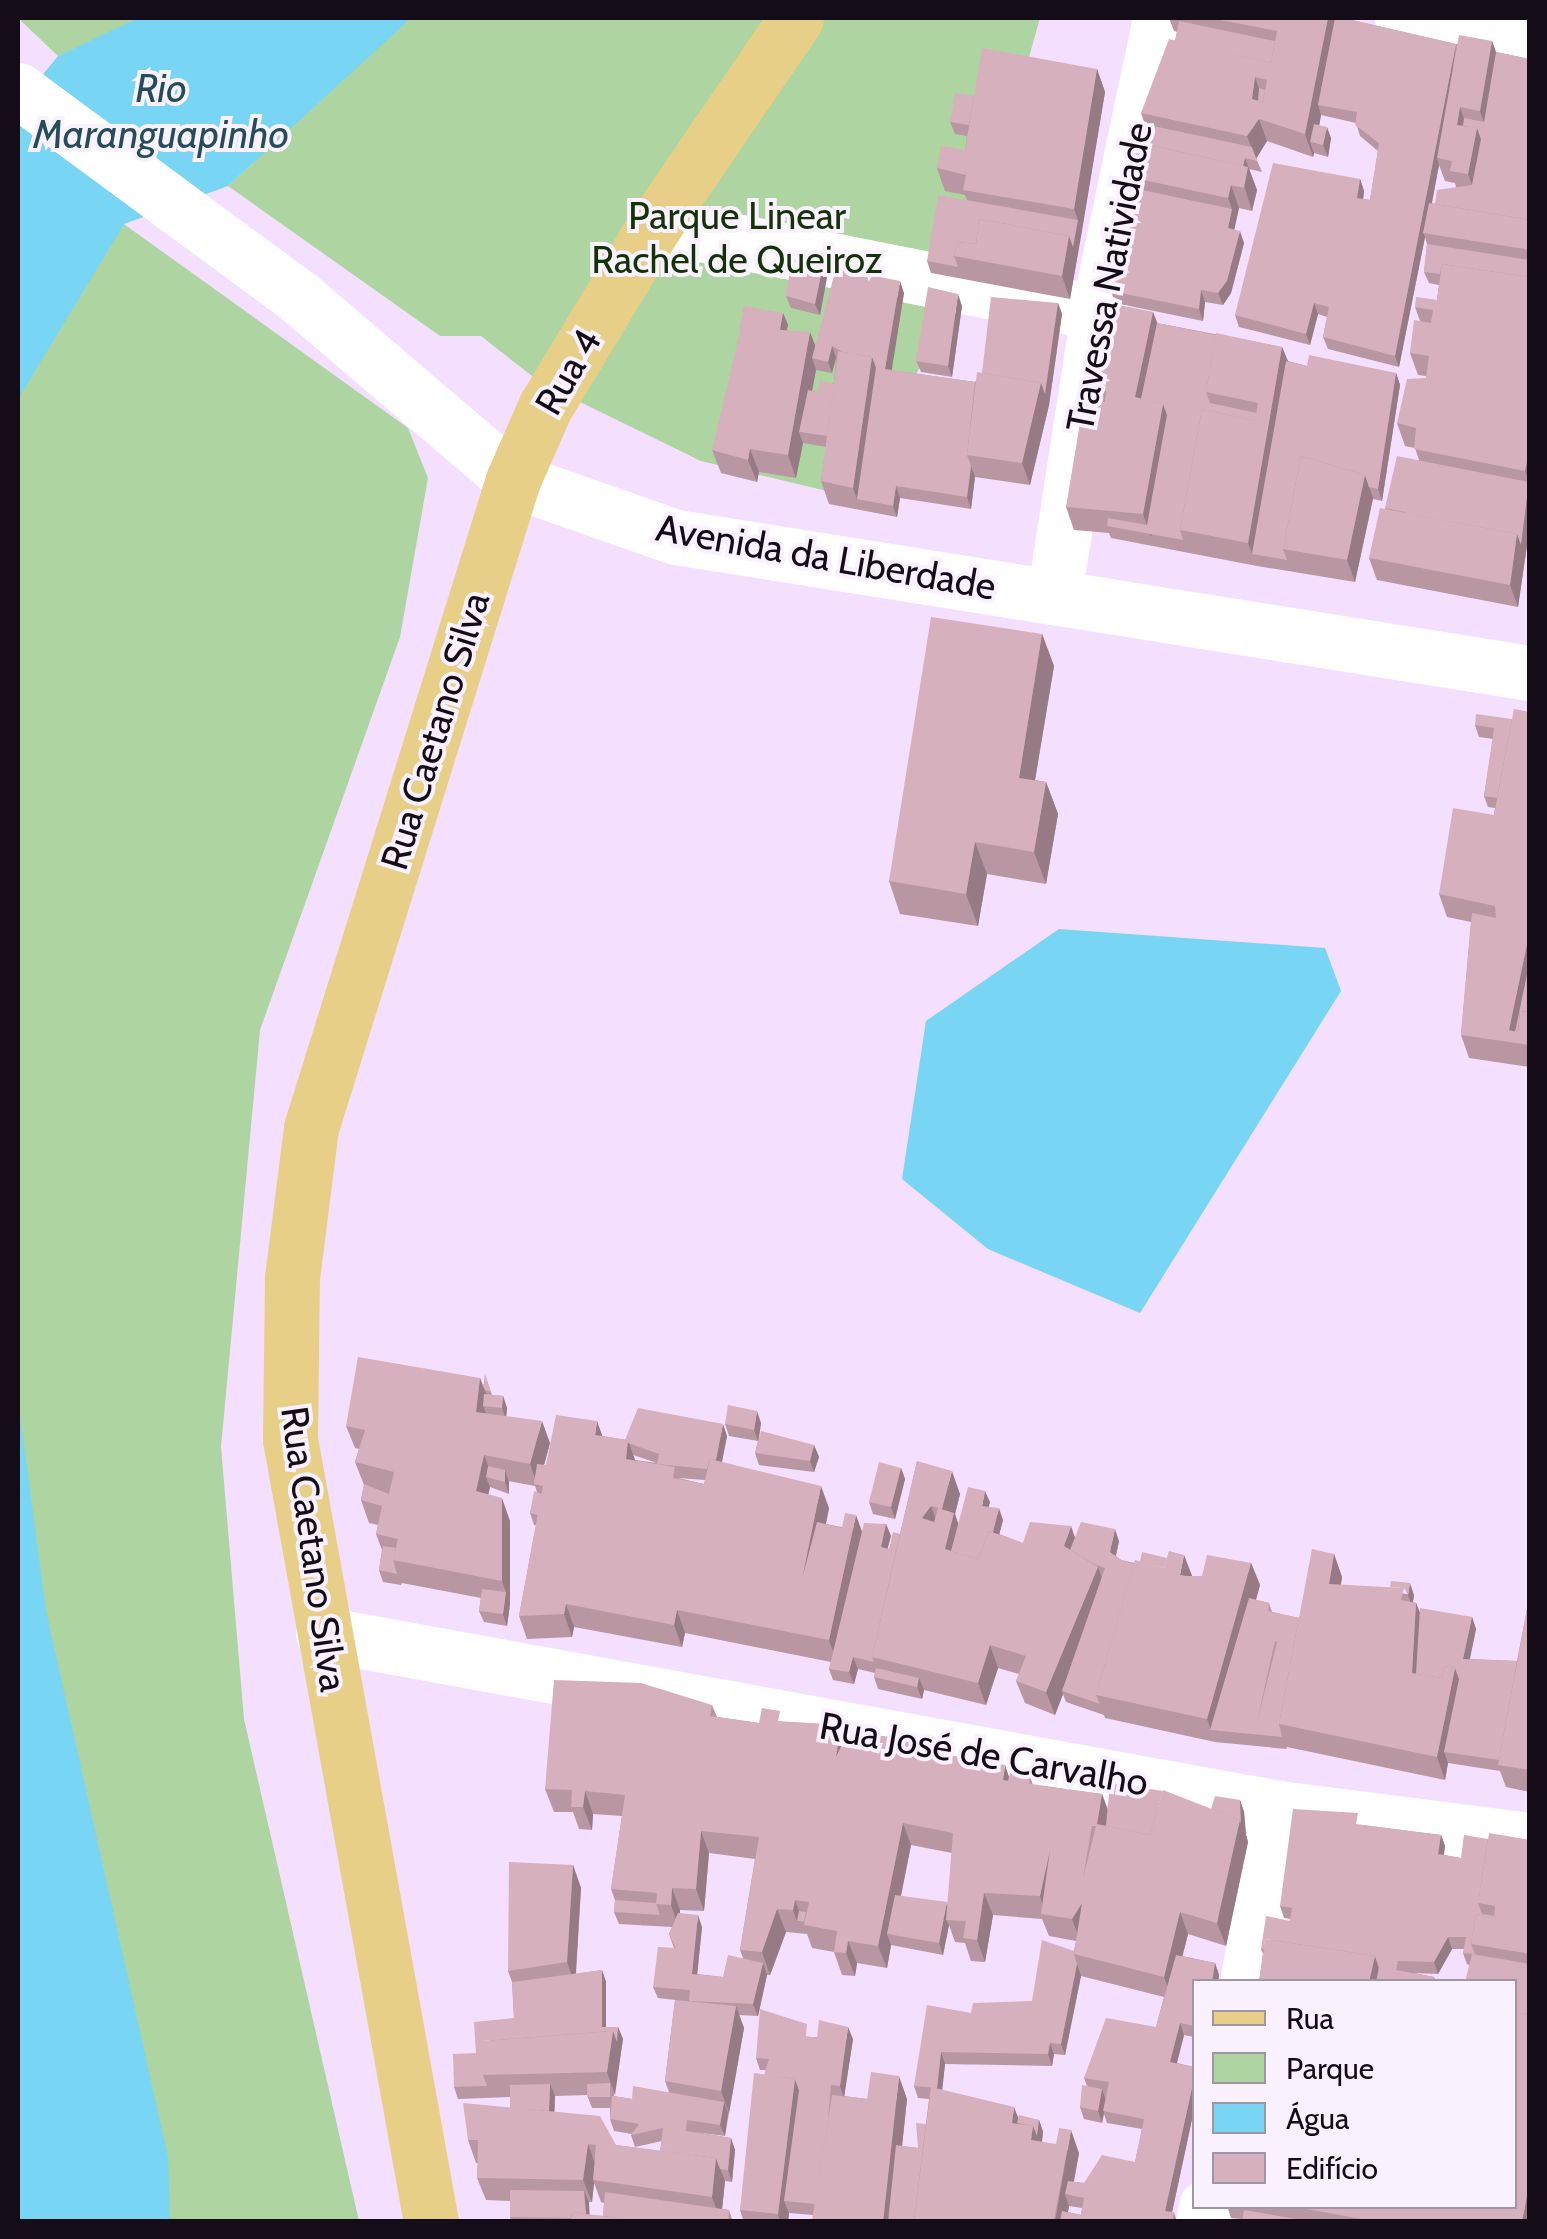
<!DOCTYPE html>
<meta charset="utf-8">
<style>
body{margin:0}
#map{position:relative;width:1547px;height:2239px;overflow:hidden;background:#f4dffe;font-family:Cabin,sans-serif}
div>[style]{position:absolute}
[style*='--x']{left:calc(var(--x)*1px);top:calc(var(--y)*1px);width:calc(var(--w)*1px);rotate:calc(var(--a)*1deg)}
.green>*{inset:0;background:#aed4a1}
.water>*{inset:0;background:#78d5f4}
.minor>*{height:55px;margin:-27.5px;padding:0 27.5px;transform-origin:27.5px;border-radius:27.5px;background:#fff}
.major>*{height:55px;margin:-27.5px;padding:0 27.5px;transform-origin:27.5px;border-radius:27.5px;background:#e8cf88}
.wall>*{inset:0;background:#b897a2}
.shaded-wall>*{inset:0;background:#967b84}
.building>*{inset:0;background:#d6b0bc}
span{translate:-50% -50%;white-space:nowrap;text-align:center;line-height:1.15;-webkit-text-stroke:8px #faf1fe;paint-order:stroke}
.park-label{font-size:38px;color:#143207}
.street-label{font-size:38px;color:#140d17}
.water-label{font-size:40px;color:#244d5b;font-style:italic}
.frame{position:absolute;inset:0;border:20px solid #140d17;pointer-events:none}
.legend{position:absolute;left:1192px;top:1979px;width:325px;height:230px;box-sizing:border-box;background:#faf1fe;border:2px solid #9e96a2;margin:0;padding:12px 18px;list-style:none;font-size:30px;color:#140d17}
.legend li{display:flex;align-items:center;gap:20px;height:50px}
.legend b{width:50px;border:2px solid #9e96a2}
</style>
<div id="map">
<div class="green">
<i style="clip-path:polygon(18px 18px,1040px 18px,964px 288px,848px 496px,701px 461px,541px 383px,481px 336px,440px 336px,228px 186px,253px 163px,91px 41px,58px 56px)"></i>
<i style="clip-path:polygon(18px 148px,408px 428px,428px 478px,400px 637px,260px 1030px,221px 1447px,244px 1719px,359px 2221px,18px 2221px)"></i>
</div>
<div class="water">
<i style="clip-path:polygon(138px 18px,411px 18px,228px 186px,124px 224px,18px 399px,18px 105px,58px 56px)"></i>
<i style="clip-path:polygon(1059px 929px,1325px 948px,1341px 991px,1140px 1313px,988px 1249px,902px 1179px,926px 1021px)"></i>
<i style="clip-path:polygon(18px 1400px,46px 1611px,168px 2157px,170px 2221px,18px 2221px)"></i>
</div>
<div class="minor">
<i style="--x:1402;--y:18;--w:131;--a:11.9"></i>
<i style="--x:18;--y:90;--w:350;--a:36.4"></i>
<i style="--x:300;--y:298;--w:280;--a:40.5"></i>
<i style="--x:513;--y:480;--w:173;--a:19.3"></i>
<i style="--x:676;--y:537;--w:865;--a:9.05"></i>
<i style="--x:655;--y:225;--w:452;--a:11.2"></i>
<i style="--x:1054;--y:597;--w:287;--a:-81.2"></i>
<i style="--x:1098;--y:313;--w:301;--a:-78.1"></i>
<i style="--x:323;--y:1634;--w:972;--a:10.32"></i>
<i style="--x:1279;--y:1808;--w:253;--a:7.3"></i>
<i style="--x:1247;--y:1982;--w:177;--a:-79.6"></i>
<i style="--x:1203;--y:2222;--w:16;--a:-79"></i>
</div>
<div class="major">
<i style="--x:431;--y:2222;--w:796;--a:-100.21"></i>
<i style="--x:290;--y:1439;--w:161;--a:-89.3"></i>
<i style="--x:292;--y:1278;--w:151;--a:-82.8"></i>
<i style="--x:311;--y:1128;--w:679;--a:-72.69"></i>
<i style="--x:513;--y:480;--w:80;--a:-66.3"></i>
<i style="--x:545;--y:407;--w:213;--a:-58.9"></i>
<i style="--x:655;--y:225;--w:250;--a:-55.7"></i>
</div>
<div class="wall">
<i style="clip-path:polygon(evenodd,1169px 18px,1343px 18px,1456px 44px,1492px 41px,1496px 52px,1530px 59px,1530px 525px,1518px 607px,1377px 580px,1369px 558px,1386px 510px,1385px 508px,1419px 460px,1415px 448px,1405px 446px,1397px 423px,1426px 378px,1426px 376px,1418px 375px,1410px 353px,1420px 321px,1415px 307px,1437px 300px,1439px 285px,1429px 283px,1424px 272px,1427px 244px,1425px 237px,1399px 367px,1328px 349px,1323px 337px,1327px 317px,1318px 314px,1310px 345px,1239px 327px,1235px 315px,1360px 179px,1364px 191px,1363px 199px,1370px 200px,1378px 151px,1360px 136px,1356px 123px,1321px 115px,1319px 125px,1331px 138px,1328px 157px,1314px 153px,1313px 157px,1267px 141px,1256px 158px,1262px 172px,1249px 169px,1257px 190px,1252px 211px,1239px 208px,1234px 230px,1244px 243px,1231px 293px,1223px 305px,1205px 302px,1203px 321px,1115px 303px,1111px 291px,1139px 200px,1129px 177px,1150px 145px,1152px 136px,1149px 136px,1141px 113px,1175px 41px,1177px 32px,1174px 31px,1169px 18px,1439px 165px,1445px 181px,1455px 183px,1456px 187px,1435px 204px,1432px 203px,1439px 165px)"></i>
<i style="clip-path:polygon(1097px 69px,1105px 92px,1070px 299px,931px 273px,927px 261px,967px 200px,965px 195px,945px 191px,937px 168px,965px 150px,967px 136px,955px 134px,950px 122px,974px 96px)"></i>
<i style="clip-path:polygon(823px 265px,827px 277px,820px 315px,791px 308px,786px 296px)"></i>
<i style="clip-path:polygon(evenodd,904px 293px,891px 370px,975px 382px,982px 373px,1058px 303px,1062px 314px,1049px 405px,1030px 485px,975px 477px,971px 509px,900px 498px,897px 517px,829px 504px,821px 481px,826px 447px,803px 443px,796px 478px,759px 472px,757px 482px,721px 473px,712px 450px,783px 313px,788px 325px,786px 330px,815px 345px,904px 293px,836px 358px,834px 383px,818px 392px,812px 391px,816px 370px,832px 373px,836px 358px)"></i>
<i style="clip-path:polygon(962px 306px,952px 377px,921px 372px,916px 361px)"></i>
<i style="clip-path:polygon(1153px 312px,1157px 323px,1282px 347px,1288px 361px,1307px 366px,1396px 373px,1400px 385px,1382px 501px,1373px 499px,1355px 582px,1257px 566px,1111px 538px,1109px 533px,1074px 530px,1066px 507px,1095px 401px,1090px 388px)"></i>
<i style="clip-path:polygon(1042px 634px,1054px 666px,1035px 780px,1046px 782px,1058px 814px,1046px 884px,987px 874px,978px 926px,900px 914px,889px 881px)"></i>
<i style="clip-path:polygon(1530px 712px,1530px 1067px,1469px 1058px,1461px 1035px,1471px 922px,1447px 917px,1439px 894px,1494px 815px,1495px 808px,1488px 807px,1484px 796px,1493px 739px,1479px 737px,1475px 725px,1512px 719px)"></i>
<i style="clip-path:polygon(evenodd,485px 1375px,492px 1395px,503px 1396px,507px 1408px,506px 1416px,550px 1443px,544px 1465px,546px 1465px,603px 1436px,625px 1440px,727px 1436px,722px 1462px,829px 1508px,826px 1524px,862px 1531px,886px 1524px,891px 1536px,887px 1548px,889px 1549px,900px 1534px,917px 1461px,960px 1494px,955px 1514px,958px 1524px,990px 1502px,988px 1507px,1003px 1520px,999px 1534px,1023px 1543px,1075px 1538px,1119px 1541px,1116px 1556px,1121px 1560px,1192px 1576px,1202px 1576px,1251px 1563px,1260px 1585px,1256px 1600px,1269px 1603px,1272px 1612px,1299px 1618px,1334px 1554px,1342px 1577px,1341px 1585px,1414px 1595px,1413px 1602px,1416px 1603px,1420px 1613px,1472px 1617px,1476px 1629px,1470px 1659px,1517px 1661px,1530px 1593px,1530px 1792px,1506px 1787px,1500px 1771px,1448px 1763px,1445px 1780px,1287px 1747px,1286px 1749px,1215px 1742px,1105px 1718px,1104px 1715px,1066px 1702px,1063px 1694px,1055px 1715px,1025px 1703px,1016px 1681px,1019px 1674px,998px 1668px,986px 1705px,924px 1690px,922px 1699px,878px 1689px,874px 1677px,875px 1673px,858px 1669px,854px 1684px,833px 1680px,829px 1669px,831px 1662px,685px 1633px,682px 1647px,574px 1627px,572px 1637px,527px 1639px,519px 1616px,536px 1525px,534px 1525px,530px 1513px,537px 1492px,535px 1486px,508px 1481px,509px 1494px,490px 1487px,488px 1495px,510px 1521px,510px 1604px,507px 1626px,484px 1622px,479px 1611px,481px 1598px,402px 1583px,401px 1585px,383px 1582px,379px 1570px,382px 1550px,376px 1534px,378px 1525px,369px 1523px,361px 1500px,364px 1485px,355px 1462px,359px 1449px,355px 1448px,346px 1426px,480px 1378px,482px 1384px,484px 1384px,485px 1375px,633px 1455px,657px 1463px,635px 1460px,633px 1455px,485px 1375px,678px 1478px,705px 1480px,704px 1484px,678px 1478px)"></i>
<i style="clip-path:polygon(761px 1423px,759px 1439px,814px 1445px,819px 1457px,814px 1472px,759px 1465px,755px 1453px,758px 1441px,729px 1436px,725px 1424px)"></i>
<i style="clip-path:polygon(901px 1468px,905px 1479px,895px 1519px,873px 1514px,869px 1502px)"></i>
<i style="clip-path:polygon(evenodd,712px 1705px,717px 1717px,759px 1723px,784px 1722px,841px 1725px,845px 1738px,922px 1750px,1009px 1777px,1030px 1776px,1033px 1785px,1102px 1794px,1108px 1810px,1211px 1809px,1240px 1800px,1244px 1812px,1246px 1835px,1248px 1842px,1226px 1946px,1188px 1934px,1182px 1956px,1215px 1963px,1219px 1975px,1218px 1982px,1194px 1982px,1194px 2037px,1184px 2035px,1177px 2063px,1194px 2067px,1194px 2110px,1172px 2212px,1174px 2212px,1177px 2222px,813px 2222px,813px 2215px,789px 2213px,788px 2222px,744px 2222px,740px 2210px,766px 2070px,760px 2070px,756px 2058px,811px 2037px,853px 2039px,844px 2096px,867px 2099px,907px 2099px,902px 2146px,918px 2148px,926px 2124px,929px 2099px,918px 2098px,914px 2086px,971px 2013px,1032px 2001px,1074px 1951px,1076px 1941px,1049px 1936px,1042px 1919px,993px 1915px,985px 1962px,971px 1961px,965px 1943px,955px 1942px,949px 1925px,943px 1955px,891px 1945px,887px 1968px,857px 1963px,855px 1976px,842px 1975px,834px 1952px,812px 1948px,807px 1934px,786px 1932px,770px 1975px,767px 1975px,758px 2016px,739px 2015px,744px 2028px,725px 2136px,695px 2132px,731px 2138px,735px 2150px,732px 2182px,725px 2181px,722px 2209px,729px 2210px,733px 2222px,511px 2222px,510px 2217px,510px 2201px,486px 2200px,477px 2178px,478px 2163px,476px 2163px,468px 2140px,510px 2108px,510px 2097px,458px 2099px,454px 2087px,476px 2053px,514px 2018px,512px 1982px,508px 1971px,573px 1865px,581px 1888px,576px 1974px,602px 1970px,606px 1982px,606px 2027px,618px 2027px,623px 2039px,614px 2096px,632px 2099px,669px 2092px,665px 2081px,675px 2000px,658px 1998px,653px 1987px,674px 1948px,669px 1934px,672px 1927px,619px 1924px,614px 1912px,615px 1900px,611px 1889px,622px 1816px,593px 1814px,592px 1830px,579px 1829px,573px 1812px,554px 1812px,545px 1789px,712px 1705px,911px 1845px,952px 1853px,948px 1905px,901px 1896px,911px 1845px,712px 1705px,709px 1853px,755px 1859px,740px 1950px,743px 1958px,723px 1977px,697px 1974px,702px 1927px,680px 1913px,680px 1910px,704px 1911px,709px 1853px,712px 1705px,1081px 1976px,1164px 1997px,1156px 2027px,1084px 2078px,1087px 2086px,1080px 2107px,1084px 2119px,1102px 2123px,1104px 2114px,1107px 2123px,1142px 2129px,1135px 2162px,1084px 2183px,1074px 2182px,1079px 2153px,1042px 2142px,1043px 2132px,1039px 2120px,1018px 2118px,942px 2090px,945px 2064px,1052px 2066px,1054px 2054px,1065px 2055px,1081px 1976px,712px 1705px,587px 2095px,592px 2108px,610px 2108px,610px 2119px,614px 2131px,632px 2134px,631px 2135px,635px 2147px,662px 2141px,660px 2151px,616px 2145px,554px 2112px,555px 2096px,587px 2095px,712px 1705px,594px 2183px,601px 2202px,604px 2203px,603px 2216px,589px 2215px,589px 2202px,592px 2202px,594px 2183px,712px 1705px,1069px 2206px,1082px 2208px,1081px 2215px,1068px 2212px,1069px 2206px)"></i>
<i style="clip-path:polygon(1362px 1825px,1441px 1835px,1445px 1846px,1444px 1855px,1461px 1858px,1488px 1839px,1530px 1840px,1530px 2222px,1242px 2222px,1242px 2219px,1231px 2218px,1227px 2206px,1514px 2206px,1469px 1965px,1467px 1964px,1463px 1953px,1464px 1949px,1452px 1949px,1438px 1974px,1414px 1973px,1434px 1977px,1436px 1982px,1259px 1982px,1263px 1954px,1261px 1949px,1290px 1921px,1291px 1919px,1284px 1918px,1280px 1906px)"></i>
</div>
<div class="shaded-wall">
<i style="clip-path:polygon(1328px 18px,1336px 18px,1318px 105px,1321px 115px,1316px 144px,1310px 142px,1314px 153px,1313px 157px,1305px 134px)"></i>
<i style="clip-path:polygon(1492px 41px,1500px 64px,1488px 134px,1480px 111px)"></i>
<i style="clip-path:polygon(1456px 44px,1440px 159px,1437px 158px,1439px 165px,1426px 233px,1423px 233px,1425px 237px,1399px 367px,1395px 356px)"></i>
<i style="clip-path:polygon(1097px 69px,1105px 92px,1082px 231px,1074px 209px)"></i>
<i style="clip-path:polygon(1255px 77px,1263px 100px,1256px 110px,1252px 99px)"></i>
<i style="clip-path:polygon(1460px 107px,1468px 130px,1457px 125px)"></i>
<i style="clip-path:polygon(1259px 119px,1267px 141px,1256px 159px,1247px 136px)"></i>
<i style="clip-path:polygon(1327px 127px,1331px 138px,1328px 157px,1323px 145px)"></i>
<i style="clip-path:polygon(1477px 128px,1485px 151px,1476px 196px,1468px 174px)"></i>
<i style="clip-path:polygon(1245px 158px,1257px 190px,1252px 211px,1241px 176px)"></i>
<i style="clip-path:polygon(1360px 179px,1364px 191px,1362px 210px,1357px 198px)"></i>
<i style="clip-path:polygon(1231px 185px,1239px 208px,1232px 240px,1228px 228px,1232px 209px,1228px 198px)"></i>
<i style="clip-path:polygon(1078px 220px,1082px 231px,1070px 299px,1062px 276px,1069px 236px)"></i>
<i style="clip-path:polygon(1240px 231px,1244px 243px,1231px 293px,1223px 305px,1218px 293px)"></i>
<i style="clip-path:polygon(823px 265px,827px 277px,820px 315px,815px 304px)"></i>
<i style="clip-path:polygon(900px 281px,904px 293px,890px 381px,885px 369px)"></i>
<i style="clip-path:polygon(1201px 290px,1205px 302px,1203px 321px,1199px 309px)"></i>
<i style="clip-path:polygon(958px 294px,962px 306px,952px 377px,948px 366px)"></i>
<i style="clip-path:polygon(1058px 303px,1062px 314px,1049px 405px,1030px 485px,1022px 463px)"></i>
<i style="clip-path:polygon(1314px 303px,1318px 314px,1310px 345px,1306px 334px)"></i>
<i style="clip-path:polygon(1153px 312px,1162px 335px,1145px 410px,1135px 397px)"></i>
<i style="clip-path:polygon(783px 313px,788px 325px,782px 351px,778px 339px)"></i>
<i style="clip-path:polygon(810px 332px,819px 355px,812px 358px,816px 370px,804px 433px,799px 432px,803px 443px,796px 478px,788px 455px)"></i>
<i style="clip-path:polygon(832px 346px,836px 358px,832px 373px,828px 362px)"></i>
<i style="clip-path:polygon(1282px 347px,1291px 369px,1252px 554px,1248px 543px)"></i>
<i style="clip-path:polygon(872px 357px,880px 379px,857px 499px,853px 488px)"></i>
<i style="clip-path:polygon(1396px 373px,1400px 385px,1382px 501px,1378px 489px)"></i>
<i style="clip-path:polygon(1163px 404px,1171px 426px,1151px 537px,1143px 514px)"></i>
<i style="clip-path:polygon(1530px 448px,1530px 482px,1525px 471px)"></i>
<i style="clip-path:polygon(750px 449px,759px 472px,757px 482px,748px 460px)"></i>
<i style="clip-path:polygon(971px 466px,975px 477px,971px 509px,967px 497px)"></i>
<i style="clip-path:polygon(1365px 475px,1373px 498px,1355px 582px,1347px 560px)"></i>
<i style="clip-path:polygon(1529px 482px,1530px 525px,1518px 607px,1510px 585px,1517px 534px)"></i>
<i style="clip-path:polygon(896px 486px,900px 498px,897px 517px,893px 506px)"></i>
<i style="clip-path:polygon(1042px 634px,1054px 666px,1030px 810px,1019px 778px)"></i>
<i style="clip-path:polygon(1046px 782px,1058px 814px,1046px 884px,1034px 852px)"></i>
<i style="clip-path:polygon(975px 842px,987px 874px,978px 926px,966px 894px)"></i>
<i style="clip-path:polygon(1530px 930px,1530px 992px,1519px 1042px,1509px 1030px)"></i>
<i style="clip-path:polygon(480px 1378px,489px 1401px,483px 1406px,487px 1415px,476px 1412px)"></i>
<i style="clip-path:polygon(503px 1396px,507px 1408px,506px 1419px,502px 1408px)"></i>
<i style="clip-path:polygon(757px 1411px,761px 1423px,758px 1441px,754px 1430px)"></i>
<i style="clip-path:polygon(542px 1421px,550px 1443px,538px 1487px,530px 1464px)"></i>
<i style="clip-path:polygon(597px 1421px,605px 1443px,595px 1435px)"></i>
<i style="clip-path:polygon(723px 1424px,727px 1436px,718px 1481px,714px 1469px)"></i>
<i style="clip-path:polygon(628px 1440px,636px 1463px,626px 1459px)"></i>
<i style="clip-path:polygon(814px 1445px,819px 1457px,814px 1472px,810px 1461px)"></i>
<i style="clip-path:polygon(484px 1455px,492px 1477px,486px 1477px,490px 1487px,484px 1514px,476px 1491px)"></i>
<i style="clip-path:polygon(901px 1468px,905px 1479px,895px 1519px,891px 1507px)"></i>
<i style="clip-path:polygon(505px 1470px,509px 1482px,509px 1494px,505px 1482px)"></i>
<i style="clip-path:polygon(952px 1471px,960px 1494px,955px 1514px,962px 1535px,955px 1562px,945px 1549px,942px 1509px)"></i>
<i style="clip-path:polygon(821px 1486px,829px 1508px,810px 1602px,802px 1579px)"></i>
<i style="clip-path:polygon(985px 1491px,990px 1502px,986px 1518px,982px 1506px)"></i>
<i style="clip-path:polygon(502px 1498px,510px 1521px,510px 1604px,507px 1626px,503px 1614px,506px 1592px,502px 1581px)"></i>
<i style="clip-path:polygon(931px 1506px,939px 1528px,922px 1518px)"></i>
<i style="clip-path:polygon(999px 1508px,1003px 1520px,987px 1582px,983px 1570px)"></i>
<i style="clip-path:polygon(856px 1515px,864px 1537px,837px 1663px,829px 1640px)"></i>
<i style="clip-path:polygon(886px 1524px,891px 1536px,885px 1558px,881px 1547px)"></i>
<i style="clip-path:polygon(1071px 1526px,1079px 1549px,1075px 1560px,1064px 1546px)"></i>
<i style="clip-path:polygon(1115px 1529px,1119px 1541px,1114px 1563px,1110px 1552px)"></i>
<i style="clip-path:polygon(1334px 1554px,1342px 1577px,1337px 1607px,1329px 1584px)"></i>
<i style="clip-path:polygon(1184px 1555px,1193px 1578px,1180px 1575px)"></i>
<i style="clip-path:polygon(1251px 1563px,1260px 1585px,1218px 1731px,1211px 1730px,1207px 1719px)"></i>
<i style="clip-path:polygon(1098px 1567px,1106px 1589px,1062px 1691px,1063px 1694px,1055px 1715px,1046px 1692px)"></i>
<i style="clip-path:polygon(1410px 1583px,1414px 1595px,1412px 1607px,1408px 1595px)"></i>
<i style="clip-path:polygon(1416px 1603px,1425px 1625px,1421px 1685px,1412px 1673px)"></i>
<i style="clip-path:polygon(566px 1604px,574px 1627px,572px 1637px,564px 1614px)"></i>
<i style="clip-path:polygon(677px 1610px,685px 1633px,682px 1647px,674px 1625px)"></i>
<i style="clip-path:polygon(1472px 1617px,1476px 1629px,1467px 1671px,1463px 1659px)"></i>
<i style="clip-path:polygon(990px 1645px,998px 1668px,986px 1705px,978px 1683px)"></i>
<i style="clip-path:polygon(853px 1657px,858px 1669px,854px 1684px,849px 1672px)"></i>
<i style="clip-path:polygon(1455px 1668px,1464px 1691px,1444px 1752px,1448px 1763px,1445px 1780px,1437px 1757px)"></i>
<i style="clip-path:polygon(919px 1678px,924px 1690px,922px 1699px,917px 1687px)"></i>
<i style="clip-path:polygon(841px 1725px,849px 1748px,836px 1757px)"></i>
<i style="clip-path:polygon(1005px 1765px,1013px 1788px,1003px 1780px)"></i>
<i style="clip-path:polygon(585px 1791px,593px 1814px,592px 1830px,583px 1807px)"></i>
<i style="clip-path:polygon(1102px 1794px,1110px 1816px,1105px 1846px,1097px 1824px)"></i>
<i style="clip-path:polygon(1240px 1800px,1244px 1812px,1246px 1835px,1248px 1842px,1226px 1946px,1217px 1923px)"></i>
<i style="clip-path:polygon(903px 1823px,911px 1845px,893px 1935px,887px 1934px,891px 1945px,887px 1968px,878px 1946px)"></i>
<i style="clip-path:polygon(701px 1831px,709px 1853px,704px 1911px,696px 1889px)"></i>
<i style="clip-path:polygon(1441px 1835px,1445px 1846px,1442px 1866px,1438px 1854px)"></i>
<i style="clip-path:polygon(1050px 1850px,1046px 1915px,1040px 1896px)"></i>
<i style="clip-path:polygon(573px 1865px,581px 1888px,575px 1985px,567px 1962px)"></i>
<i style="clip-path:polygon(672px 1888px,680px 1910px,679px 1928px,671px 1905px)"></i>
<i style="clip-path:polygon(984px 1893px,993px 1915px,985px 1962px,977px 1940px)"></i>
<i style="clip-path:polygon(795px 1900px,803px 1922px,797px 1921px,793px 1910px)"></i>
<i style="clip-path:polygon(947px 1902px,951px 1914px,946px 1920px,949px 1925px,943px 1955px,939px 1943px)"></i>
<i style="clip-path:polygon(1082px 1903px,1080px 1941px,1072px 1919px)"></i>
<i style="clip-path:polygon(777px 1909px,786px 1932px,770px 1975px,762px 1952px)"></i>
<i style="clip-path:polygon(1180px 1912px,1188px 1934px,1172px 1999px,1164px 1977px)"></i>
<i style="clip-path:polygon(698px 1915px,702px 1927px,696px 1986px,692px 1974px)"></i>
<i style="clip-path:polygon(1448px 1937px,1452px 1949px,1438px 1974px,1434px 1962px)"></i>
<i style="clip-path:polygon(848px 1941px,857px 1963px,855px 1976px,846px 1953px)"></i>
<i style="clip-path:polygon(1375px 1956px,1382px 1982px,1369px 1982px)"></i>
<i style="clip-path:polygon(763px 1963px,767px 1975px,758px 2016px,753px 2004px)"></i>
<i style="clip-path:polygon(1215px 1963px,1219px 1975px,1218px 1982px,1212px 1982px)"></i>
<i style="clip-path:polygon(1077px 1964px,1081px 1976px,1065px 2055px,1061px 2044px)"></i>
<i style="clip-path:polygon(602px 1970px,606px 1982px,606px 2039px,602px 2027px)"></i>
<i style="clip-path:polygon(736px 2006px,744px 2028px,729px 2113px,721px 2091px)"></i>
<i style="clip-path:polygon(1180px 2023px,1184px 2035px,1174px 2074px,1170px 2062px)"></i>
<i style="clip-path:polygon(618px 2027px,623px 2039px,615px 2095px,607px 2072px,613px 2031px)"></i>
<i style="clip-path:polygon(848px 2027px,853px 2039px,844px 2098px,840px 2086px)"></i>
<i style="clip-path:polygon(1050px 2043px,1054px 2054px,1052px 2066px,1048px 2054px)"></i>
<i style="clip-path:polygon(941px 2052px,945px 2064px,941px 2101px,937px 2089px)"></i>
<i style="clip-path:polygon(899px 2076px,907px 2099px,894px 2222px,883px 2222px)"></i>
<i style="clip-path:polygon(795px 2079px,803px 2102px,784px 2201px,789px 2213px,788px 2222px,780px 2222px,778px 2214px)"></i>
<i style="clip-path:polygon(1194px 2079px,1194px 2110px,1170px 2222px,1165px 2211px)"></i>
<i style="clip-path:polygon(550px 2084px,555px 2096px,554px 2125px,549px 2113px)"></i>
<i style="clip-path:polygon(1102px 2089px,1106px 2101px,1102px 2123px,1098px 2111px)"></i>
<i style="clip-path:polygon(724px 2102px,728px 2113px,725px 2136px,720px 2125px)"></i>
<i style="clip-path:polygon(1014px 2107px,1023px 2130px,1012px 2123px)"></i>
<i style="clip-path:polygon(1039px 2120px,1043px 2132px,1039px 2163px,1031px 2140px,1033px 2126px)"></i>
<i style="clip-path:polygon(1071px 2130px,1079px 2153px,1071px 2195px,1065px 2194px,1069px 2206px,1066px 2222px,1055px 2222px)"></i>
<i style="clip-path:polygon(731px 2138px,735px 2150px,732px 2182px,728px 2170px)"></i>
<i style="clip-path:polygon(588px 2144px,596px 2166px,593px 2180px,594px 2183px,592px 2202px,583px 2180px)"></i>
<i style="clip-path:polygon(716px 2158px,725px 2181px,721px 2220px,712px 2197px)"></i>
<i style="clip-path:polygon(1530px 2180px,1530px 2222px,1522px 2222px)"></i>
<i style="clip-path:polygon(584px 2191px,589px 2202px,590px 2222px,586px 2219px)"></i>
</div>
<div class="building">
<i style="clip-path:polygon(evenodd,1210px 18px,1328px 18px,1305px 134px,1259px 119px,1247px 136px,1141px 113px,1169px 39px,1271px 63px,1277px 31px,1210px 18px,1255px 77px,1267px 80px,1263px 102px,1252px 99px,1255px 77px)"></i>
<i style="clip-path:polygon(1335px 18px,1343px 18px,1456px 44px,1395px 356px,1323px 337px,1329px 307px,1314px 303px,1306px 334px,1235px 315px,1273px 163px,1360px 179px,1357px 198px,1370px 200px,1379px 143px,1355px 125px,1357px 112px,1318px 105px)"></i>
<i style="clip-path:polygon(1179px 21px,1275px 41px,1271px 63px,1175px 41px)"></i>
<i style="clip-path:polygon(1459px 35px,1492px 41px,1480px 111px,1460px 107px,1457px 125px,1477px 128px,1468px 174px,1450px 171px,1452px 161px,1437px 158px)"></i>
<i style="clip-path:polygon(982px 48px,1097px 69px,1074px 209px,963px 190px,966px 175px,937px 168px,941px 146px,965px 150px)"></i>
<i style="clip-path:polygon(1496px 52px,1530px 59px,1530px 220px,1435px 204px,1437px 190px,1472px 185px,1481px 139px,1477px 128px,1463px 126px,1464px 118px,1484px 122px)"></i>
<i style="clip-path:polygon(1259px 88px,1265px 90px,1263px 102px,1258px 101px)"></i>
<i style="clip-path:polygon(955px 93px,974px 96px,969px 125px,950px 122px)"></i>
<i style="clip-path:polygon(1314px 124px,1327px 127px,1323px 145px,1310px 142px)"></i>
<i style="clip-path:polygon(1153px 126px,1252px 147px,1257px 161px,1245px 158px,1243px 166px,1150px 145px)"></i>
<i style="clip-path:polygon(1136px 142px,1248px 167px,1244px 188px,1231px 185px,1228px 198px,1129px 177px)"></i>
<i style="clip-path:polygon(1142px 190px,1232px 209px,1228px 228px,1240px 231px,1227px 281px,1218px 293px,1201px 290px,1199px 309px,1111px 291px)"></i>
<i style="clip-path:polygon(938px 195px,1078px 220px,1073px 247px,1069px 236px,979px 219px,976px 244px,957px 242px,954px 256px,958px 267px,927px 261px)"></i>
<i style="clip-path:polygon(1429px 203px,1530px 220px,1530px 250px,1423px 233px)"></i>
<i style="clip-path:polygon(979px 219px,1069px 236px,1062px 276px,954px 256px,957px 242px,976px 244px)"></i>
<i style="clip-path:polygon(1427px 244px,1530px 260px,1530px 277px,1442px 264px,1440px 274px,1424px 272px)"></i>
<i style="clip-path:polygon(792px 258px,823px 265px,815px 304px,786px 296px)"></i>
<i style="clip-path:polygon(1442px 264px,1530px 277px,1530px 448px,1525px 471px,1414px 449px,1416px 428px,1397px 423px,1407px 379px,1426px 378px,1429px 356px,1410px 353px,1414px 320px,1431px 323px,1433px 310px,1415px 307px,1416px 297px,1437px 300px)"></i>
<i style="clip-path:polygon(836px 268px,900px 281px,885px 369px,975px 382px,967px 455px,971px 466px,967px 497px,896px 486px,893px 506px,857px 499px,876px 367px,872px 357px,843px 352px,832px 346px,828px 362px,812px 358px)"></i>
<i style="clip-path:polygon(928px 287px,958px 294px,948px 366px,916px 361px)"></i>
<i style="clip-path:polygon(991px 297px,1058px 303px,1045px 394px,1041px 383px,982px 373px)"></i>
<i style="clip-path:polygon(1104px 302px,1153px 312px,1135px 397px,1163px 404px,1143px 514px,1066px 507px,1084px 399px,1105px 402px,1106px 391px,1090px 388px)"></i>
<i style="clip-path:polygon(744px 306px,783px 313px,780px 330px,741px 327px,739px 330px)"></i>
<i style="clip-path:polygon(1157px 323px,1216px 335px,1206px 392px,1210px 403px,1257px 413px,1255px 421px,1202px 409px,1180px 530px,1183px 540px,1107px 526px,1108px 518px,1147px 525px,1167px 415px,1163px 404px,1141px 399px)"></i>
<i style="clip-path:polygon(741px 327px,810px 332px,788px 455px,750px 449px,748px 460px,712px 450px)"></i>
<i style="clip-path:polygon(1216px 333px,1282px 347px,1248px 543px,1180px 530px,1202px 409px,1255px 421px,1258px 403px,1206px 392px)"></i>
<i style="clip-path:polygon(838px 351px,872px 357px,853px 488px,821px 481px)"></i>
<i style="clip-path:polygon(1309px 355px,1396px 373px,1378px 489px,1369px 487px,1365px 475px,1301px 456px,1283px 549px,1287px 560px,1252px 554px,1286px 361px,1307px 366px)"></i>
<i style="clip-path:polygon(977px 372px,1041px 383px,1022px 463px,967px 455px)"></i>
<i style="clip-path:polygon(820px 380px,834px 384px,827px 436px,799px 432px,808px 390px,818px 392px)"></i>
<i style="clip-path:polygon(1301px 456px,1365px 475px,1347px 560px,1283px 549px)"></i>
<i style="clip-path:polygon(1397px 456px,1529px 482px,1521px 545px,1517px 534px,1405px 513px,1405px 512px,1385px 508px)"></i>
<i style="clip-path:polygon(1380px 508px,1517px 534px,1510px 585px,1369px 558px)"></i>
<i style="clip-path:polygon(931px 617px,1042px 634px,1019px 778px,1046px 782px,1034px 852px,975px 842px,966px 894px,889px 881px)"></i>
<i style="clip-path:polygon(1514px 709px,1530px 712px,1530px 930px,1509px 1030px,1518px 1032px,1520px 1011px,1530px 1012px,1530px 1045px,1461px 1035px,1472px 913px,1496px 918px,1495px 906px,1439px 894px,1453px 808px,1494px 815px)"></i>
<i style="clip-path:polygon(1476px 714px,1512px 719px,1497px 798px,1484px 796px,1494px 728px,1475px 725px)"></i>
<i style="clip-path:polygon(1530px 960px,1530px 1012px,1520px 1011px,1518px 1032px,1515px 1032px)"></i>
<i style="clip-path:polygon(358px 1357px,480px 1378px,476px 1412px,542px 1421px,530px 1464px,484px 1455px,476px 1491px,502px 1498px,502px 1581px,393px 1560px,398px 1539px,376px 1534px,382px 1506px,361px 1500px,364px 1484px,389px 1494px,394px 1472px,355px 1462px,365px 1430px,346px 1426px)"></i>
<i style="clip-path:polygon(485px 1375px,491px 1392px,485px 1390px,482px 1384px,484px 1384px)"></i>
<i style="clip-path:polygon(484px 1394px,503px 1396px,502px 1408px,483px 1406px)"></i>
<i style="clip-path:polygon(728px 1405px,757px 1411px,754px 1430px,725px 1424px)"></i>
<i style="clip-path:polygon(638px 1408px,723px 1424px,716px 1460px,710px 1459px,707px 1469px,657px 1464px,659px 1454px,628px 1443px,628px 1440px,625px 1440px)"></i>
<i style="clip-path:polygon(556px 1415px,597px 1421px,595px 1435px,628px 1440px,626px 1459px,675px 1467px,673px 1478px,704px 1484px,710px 1459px,821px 1486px,802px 1579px,817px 1522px,842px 1528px,845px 1513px,856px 1515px,829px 1640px,677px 1610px,674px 1625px,566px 1604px,564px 1614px,519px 1616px,543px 1486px,534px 1484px,537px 1464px,546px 1465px)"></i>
<i style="clip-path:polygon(761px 1431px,814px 1445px,810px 1461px,755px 1453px)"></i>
<i style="clip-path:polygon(917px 1461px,952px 1471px,942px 1509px,931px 1506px,922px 1518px,934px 1522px,938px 1508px,954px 1513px,945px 1549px,978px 1559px,989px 1531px,1023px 1543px,1030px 1522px,1071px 1526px,1064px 1546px,1098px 1567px,1046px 1692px,1016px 1681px,1026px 1656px,990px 1645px,978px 1683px,872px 1657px)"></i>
<i style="clip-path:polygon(879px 1462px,901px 1468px,891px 1507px,869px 1502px)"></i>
<i style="clip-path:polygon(488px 1466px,505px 1470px,505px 1482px,486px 1477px)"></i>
<i style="clip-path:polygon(968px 1487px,985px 1491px,982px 1506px,999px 1508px,993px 1532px,989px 1531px,978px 1559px,951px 1551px)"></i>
<i style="clip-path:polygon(534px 1491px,542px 1494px,538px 1515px,530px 1513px)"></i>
<i style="clip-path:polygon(1081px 1522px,1115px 1529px,1110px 1552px,1121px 1560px,1134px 1564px,1096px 1695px,1100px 1704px,1062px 1691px,1105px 1568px,1096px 1565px,1070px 1550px)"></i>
<i style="clip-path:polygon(864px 1523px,886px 1524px,881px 1547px,889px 1549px,893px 1532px,900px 1534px,872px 1657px,874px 1662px,853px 1657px,849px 1672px,829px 1669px)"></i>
<i style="clip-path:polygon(383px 1546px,396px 1548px,393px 1560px,397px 1574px,379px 1570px)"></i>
<i style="clip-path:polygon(1312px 1549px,1334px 1554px,1329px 1584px,1404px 1588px,1401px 1600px,1416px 1603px,1412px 1673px,1442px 1678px,1444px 1666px,1455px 1668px,1437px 1757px,1279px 1724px)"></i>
<i style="clip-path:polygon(1169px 1551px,1184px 1555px,1180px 1575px,1187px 1576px,1202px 1576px,1207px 1555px,1251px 1563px,1207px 1719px,1096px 1695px,1135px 1560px,1164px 1568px)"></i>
<i style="clip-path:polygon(1142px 1552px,1167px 1558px,1164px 1568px,1140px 1562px)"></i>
<i style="clip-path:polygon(1391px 1581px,1410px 1583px,1408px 1595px,1404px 1588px,1390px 1587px)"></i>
<i style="clip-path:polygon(482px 1589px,506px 1592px,503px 1614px,479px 1611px)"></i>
<i style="clip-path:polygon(1530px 1593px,1530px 1770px,1498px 1765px)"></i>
<i style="clip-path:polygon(evenodd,1249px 1598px,1269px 1603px,1268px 1611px,1299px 1618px,1279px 1724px,1282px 1737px,1210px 1730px,1249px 1598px,1275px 1641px,1277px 1642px,1256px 1726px,1275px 1641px)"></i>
<i style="clip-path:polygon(1420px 1608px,1472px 1617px,1463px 1659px,1517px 1661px,1499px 1760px,1444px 1752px,1459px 1679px,1455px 1668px,1444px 1666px,1442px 1678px,1416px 1674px)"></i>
<i style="clip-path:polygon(876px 1668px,919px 1678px,917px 1687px,874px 1677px)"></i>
<i style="clip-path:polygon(evenodd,554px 1680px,641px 1683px,712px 1705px,710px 1716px,759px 1723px,762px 1708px,780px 1711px,778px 1721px,841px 1725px,836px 1757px,848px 1732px,918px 1740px,916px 1749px,1005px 1765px,1003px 1780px,1102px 1794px,1097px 1824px,1150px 1835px,1163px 1790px,1240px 1820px,1217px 1923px,1180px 1912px,1164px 1977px,1074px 1954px,1082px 1903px,1072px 1919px,1041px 1914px,1050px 1850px,1040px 1896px,984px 1893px,977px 1940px,963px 1938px,966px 1921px,946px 1920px,953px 1833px,903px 1823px,878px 1946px,848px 1941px,846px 1953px,834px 1952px,837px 1931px,804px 1925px,809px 1902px,795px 1900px,793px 1910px,777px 1909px,762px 1952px,740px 1950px,759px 1837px,701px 1831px,696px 1889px,672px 1888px,671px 1905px,656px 1904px,657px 1893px,611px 1889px,625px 1795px,585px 1791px,583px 1807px,571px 1807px,572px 1790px,545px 1789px,554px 1680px,1092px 1826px,1096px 1826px,1083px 1878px,1092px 1826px)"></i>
<i style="clip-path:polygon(1010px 1773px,1030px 1776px,1029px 1784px,1008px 1781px)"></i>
<i style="clip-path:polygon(1110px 1783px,1163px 1791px,1150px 1835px,1106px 1826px)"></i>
<i style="clip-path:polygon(1215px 1796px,1240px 1800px,1241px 1824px,1240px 1820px,1211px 1809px)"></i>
<i style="clip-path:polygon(1293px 1809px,1358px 1813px,1356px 1824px,1441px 1835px,1438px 1854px,1461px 1858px,1464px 1835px,1488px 1839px,1478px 1903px,1482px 1914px,1494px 1916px,1494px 1918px,1476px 1914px,1471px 1944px,1475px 1954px,1463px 1953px,1466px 1937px,1448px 1937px,1434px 1962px,1398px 1961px,1396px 1970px,1434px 1977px,1432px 1982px,1376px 1982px,1379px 1967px,1375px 1956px,1265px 1939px,1264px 1949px,1261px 1949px,1266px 1916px,1290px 1921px,1292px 1908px,1280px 1906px)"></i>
<i style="clip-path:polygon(1489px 1833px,1530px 1840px,1530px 1954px,1471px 1944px,1476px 1914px,1494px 1918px,1495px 1906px,1478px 1903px)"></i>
<i style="clip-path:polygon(509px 1862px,573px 1865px,567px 1962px,508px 1971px)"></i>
<i style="clip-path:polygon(895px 1895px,947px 1902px,939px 1943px,887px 1934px)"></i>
<i style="clip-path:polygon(615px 1900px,656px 1903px,660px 1915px,614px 1912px)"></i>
<i style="clip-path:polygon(799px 1911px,806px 1912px,804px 1922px,797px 1921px)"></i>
<i style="clip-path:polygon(678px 1913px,698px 1915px,692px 1974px,723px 1977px,728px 1955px,763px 1963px,753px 2004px,689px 2001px,690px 1990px,653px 1987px,658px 1947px,676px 1948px,669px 1934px)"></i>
<i style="clip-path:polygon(1265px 1939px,1375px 1956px,1369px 1982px,1259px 1982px)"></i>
<i style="clip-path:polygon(1042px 1940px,1074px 1951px,1074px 1954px,1077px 1964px,1061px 2044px,1050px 2043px,1048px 2054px,941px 2052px,937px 2088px,914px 2086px,927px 2005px,971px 2013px,973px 2003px,1032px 2001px)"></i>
<i style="clip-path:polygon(1472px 1954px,1530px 1964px,1530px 2015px,1514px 2012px,1514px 1982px,1465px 1982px)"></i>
<i style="clip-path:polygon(1176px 1955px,1215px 1963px,1212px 1982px,1194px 1982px,1194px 2026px,1180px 2023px,1170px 2062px,1194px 2067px,1194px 2079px,1165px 2211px,1174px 2212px,1172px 2222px,1060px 2221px,1062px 2211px,1081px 2215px,1084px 2198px,1065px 2194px,1068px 2181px,1084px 2183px,1102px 2155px,1135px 2162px,1144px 2119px,1103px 2111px,1109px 2082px,1084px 2078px,1106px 2018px,1156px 2027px)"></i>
<i style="clip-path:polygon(602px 1970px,602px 2027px,618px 2027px,617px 2042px,613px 2031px,483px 2041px,483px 2075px,487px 2086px,454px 2087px,453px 2054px,476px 2053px,474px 2022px,514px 2018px,512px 1982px)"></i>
<i style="clip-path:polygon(675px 2000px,736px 2006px,721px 2091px,665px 2081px)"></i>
<i style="clip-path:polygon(760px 2009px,807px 2024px,806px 2036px,817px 2038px,819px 2020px,848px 2027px,840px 2086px,831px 2085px,828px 2121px,815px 2204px,784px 2201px,799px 2090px,795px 2079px,764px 2075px,769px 2059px,756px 2058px)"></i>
<i style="clip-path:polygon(1514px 2012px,1530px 2015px,1530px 2180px,1522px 2222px,1378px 2222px,1290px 2206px,1514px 2206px)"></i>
<i style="clip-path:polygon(613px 2031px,607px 2072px,483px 2075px,483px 2041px)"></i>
<i style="clip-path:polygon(871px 2072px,899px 2076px,883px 2222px,812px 2220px,832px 2095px,867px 2099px)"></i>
<i style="clip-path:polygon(754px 2073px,795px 2079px,778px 2214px,740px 2210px)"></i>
<i style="clip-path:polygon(610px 2083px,610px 2097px,587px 2097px,587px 2084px)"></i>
<i style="clip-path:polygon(550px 2084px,549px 2111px,510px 2108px,510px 2085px)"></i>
<i style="clip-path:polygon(1082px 2085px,1102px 2089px,1098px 2111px,1080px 2107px)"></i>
<i style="clip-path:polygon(633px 2086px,724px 2102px,720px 2125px,687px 2120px,686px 2131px,731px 2138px,728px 2170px,720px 2169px,716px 2158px,660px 2151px,663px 2128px,631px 2135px,639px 2124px,610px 2119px,612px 2096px,632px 2099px)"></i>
<i style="clip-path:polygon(931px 2087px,1014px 2107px,1012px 2123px,1033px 2126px,1031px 2140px,1056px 2144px,1059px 2128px,1071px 2130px,1054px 2220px,1061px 2222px,914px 2222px)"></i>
<i style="clip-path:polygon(463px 2103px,600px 2116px,616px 2145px,716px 2158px,712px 2197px,593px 2180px,596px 2145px,588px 2144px,583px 2180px,477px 2178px,478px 2140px,468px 2140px)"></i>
<i style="clip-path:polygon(1019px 2115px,1039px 2120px,1037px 2136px,1033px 2126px,1017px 2123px)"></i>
<i style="clip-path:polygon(916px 2123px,926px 2124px,914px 2222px,888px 2222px,896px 2145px,918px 2148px)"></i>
<i style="clip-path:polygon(510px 2190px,584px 2191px,586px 2214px,572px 2212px,571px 2218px,510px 2217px)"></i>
<i style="clip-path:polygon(605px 2192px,729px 2210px,728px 2222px,648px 2222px,603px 2216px)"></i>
<i style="clip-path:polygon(1244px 2210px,1314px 2222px,1242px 2222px)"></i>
<i style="clip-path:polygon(572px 2212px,648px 2222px,571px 2222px)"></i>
</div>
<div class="park-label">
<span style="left:737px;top:238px">Parque Linear<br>Rachel de Queiroz</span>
</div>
<div class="street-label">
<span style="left:1109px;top:277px;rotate:-79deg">Travessa Natividade</span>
<span style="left:568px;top:372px;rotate:-60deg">Rua 4</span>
<span style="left:826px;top:557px;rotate:10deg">Avenida da Liberdade</span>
<span style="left:435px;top:731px;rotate:-73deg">Rua Caetano Silva</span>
<span style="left:314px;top:1549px;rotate:82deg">Rua Caetano Silva</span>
<span style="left:984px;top:1754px;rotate:10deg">Rua José de Carvalho</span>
</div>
<div class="water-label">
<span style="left:161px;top:111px">Rio<br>Maranguapinho</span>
</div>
<div class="frame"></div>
<ul class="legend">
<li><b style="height:12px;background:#e8cf88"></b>Rua</li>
<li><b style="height:28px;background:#aed4a1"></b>Parque</li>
<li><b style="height:28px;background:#78d5f4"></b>Água</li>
<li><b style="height:28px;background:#d6b0bc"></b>Edifício</li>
</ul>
</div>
